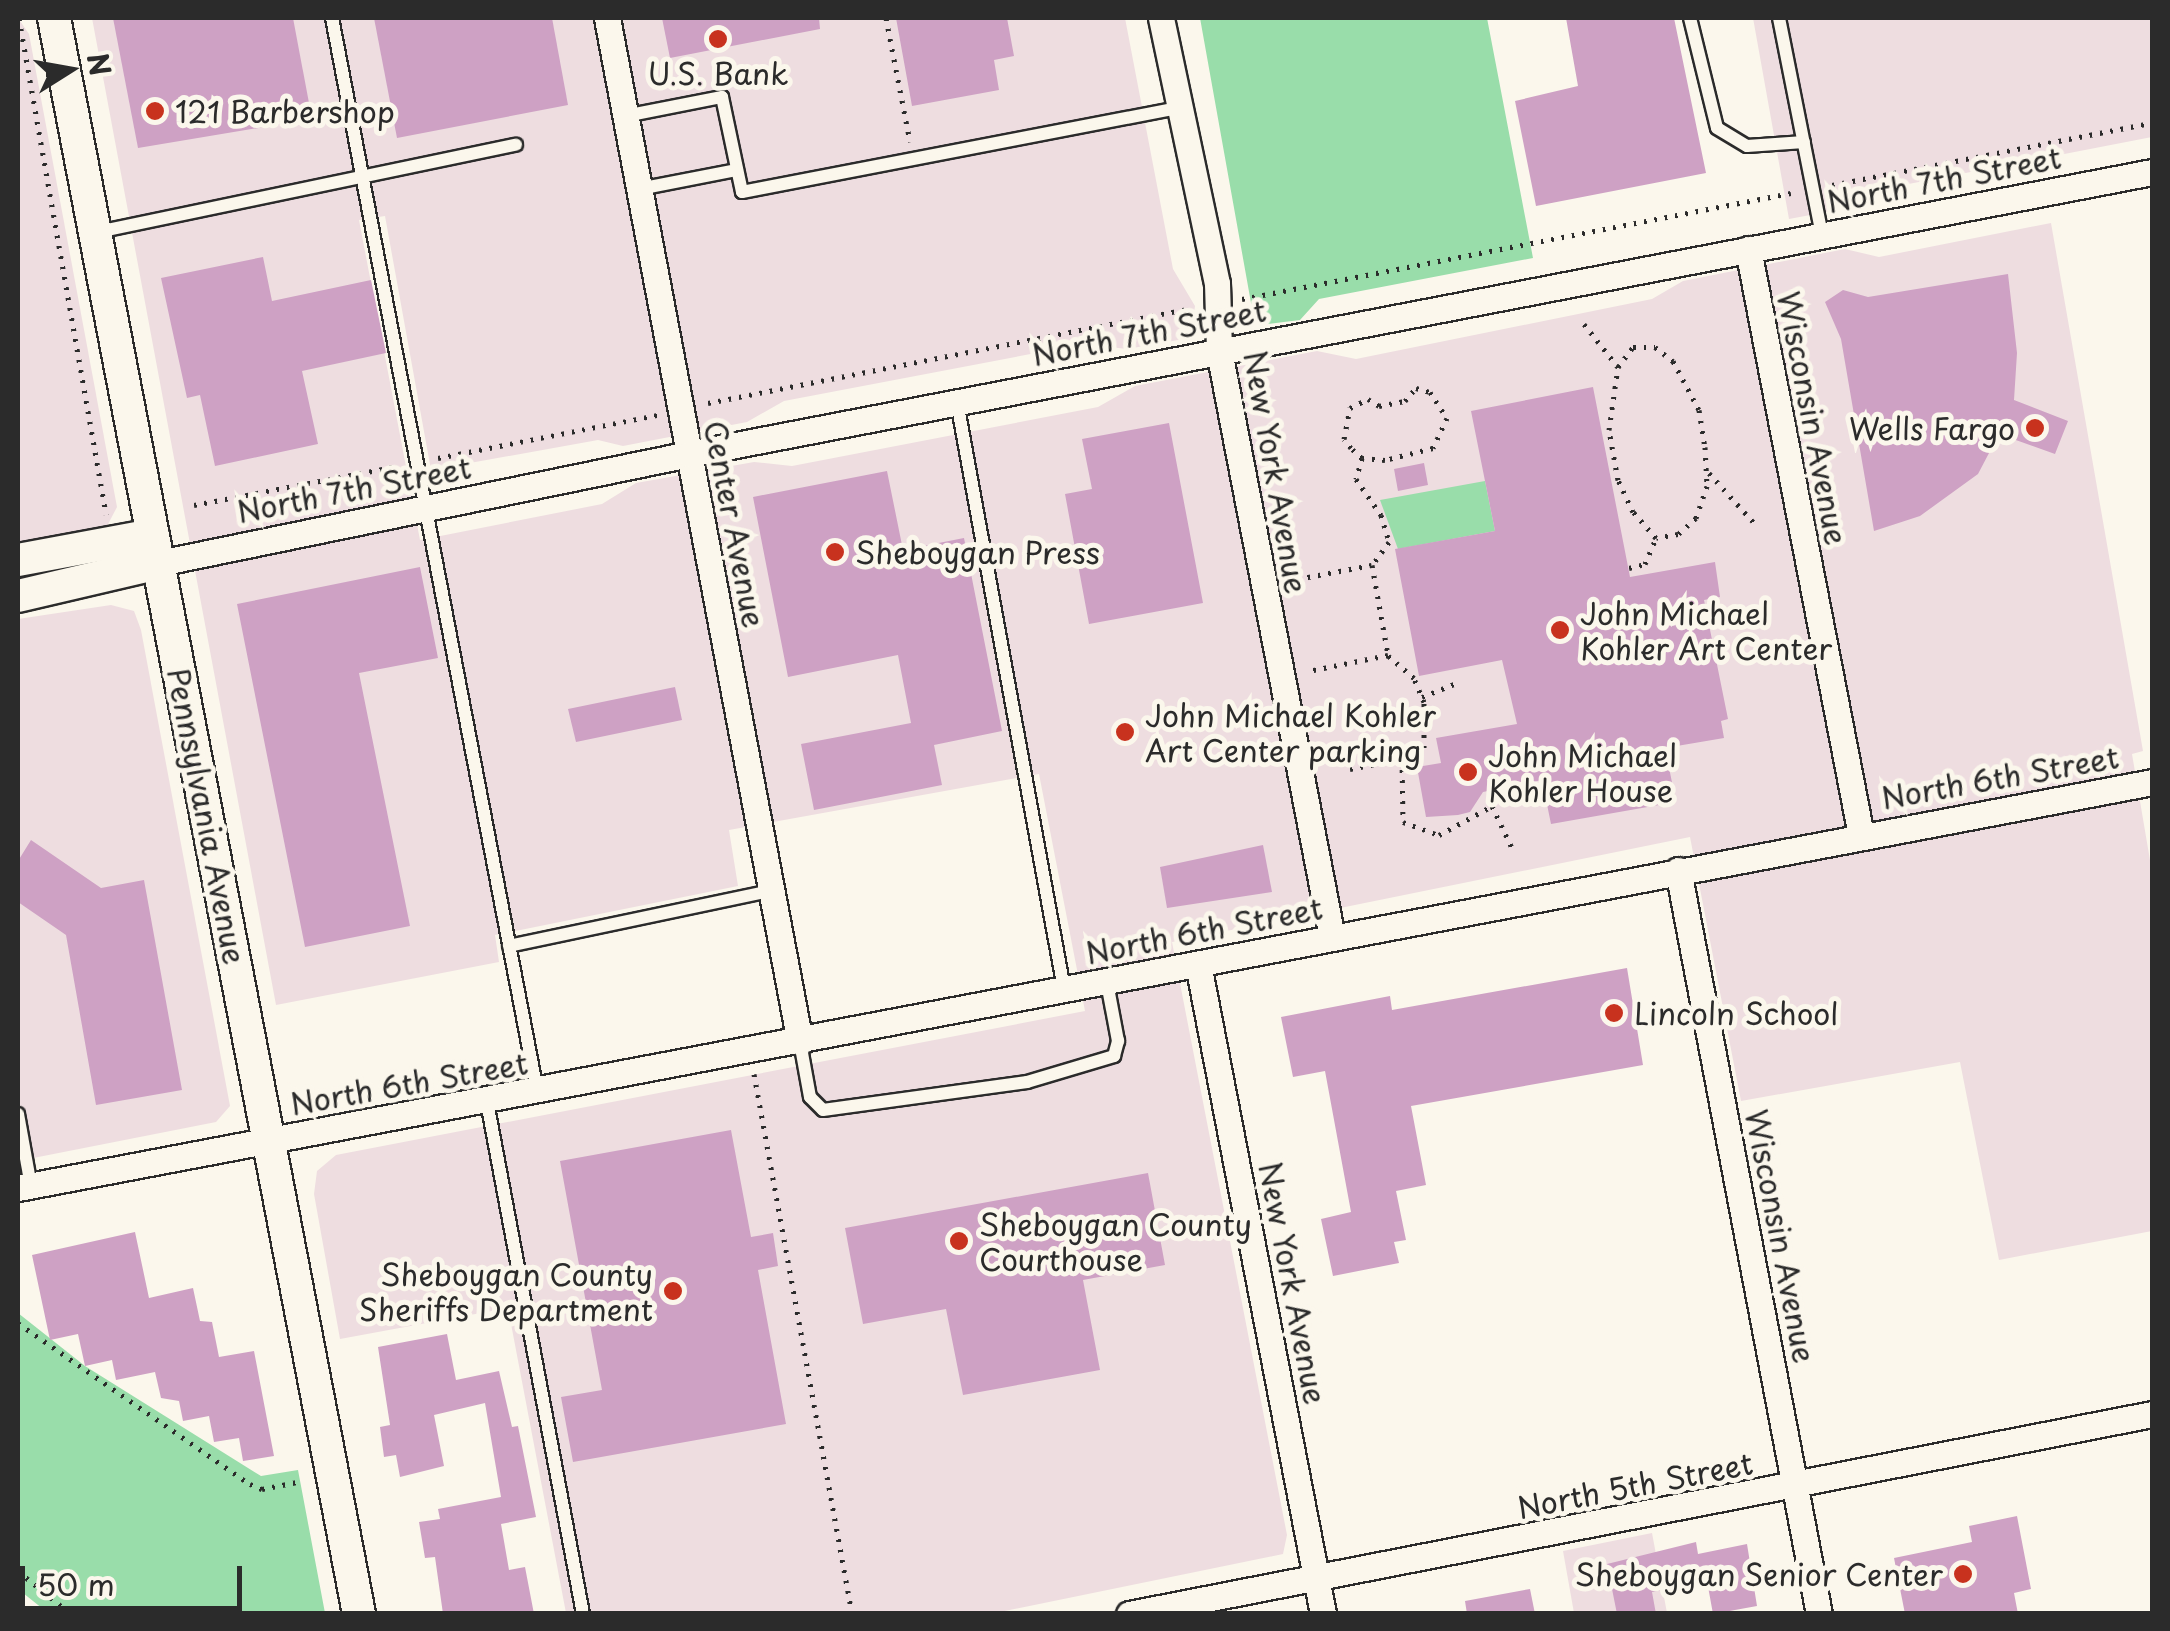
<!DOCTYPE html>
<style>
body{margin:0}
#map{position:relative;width:2170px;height:1631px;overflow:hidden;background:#fbf7ec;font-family:"Playpen Sans",sans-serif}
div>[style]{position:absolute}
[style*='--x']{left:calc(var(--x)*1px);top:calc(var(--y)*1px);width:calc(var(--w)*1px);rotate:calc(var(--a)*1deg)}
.built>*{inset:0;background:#eedde0}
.green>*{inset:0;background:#9da}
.building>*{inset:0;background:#cea1c4}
.path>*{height:5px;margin-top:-2.5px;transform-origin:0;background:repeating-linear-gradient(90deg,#2b2b2b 0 2.5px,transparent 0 10.5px)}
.roads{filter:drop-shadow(2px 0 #2b2b2b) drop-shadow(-2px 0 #2b2b2b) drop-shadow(0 2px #2b2b2b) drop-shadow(0 -2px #2b2b2b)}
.service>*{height:12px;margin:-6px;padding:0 6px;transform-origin:6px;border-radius:6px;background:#fbf7ec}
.minor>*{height:25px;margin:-12.5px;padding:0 12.5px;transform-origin:12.5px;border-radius:12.5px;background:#fbf7ec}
.tertiary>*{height:32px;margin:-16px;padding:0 16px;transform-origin:16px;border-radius:16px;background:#fbf7ec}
.dots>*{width:28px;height:28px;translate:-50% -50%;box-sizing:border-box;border:5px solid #fbf7ec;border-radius:50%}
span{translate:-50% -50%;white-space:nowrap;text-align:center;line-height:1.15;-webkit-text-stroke:10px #fbf7ec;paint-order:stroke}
.poi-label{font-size:30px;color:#2b2b2b}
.left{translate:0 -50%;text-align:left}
.right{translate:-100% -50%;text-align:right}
.street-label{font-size:30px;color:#2b2b2b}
.frame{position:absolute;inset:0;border:20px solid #2b2b2b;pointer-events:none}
.north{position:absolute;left:20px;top:20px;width:100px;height:100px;-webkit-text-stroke:8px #fbf7ec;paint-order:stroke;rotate:79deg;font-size:28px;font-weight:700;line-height:40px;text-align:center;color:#2b2b2b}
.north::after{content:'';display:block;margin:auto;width:35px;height:45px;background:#2b2b2b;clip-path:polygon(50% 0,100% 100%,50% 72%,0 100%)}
.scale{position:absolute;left:20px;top:1566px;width:222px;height:45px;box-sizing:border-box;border:5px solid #2b2b2b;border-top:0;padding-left:12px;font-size:30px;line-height:35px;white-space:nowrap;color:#2b2b2b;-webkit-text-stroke:8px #fbf7ec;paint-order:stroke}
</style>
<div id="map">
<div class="built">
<i style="clip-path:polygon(18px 18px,29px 34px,117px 507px,106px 528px,18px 546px)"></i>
<i style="clip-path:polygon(92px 18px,1125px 18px,1173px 269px,1195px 306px,1192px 328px,1178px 340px,1127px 349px,1083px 344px,784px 401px,747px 422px,623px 446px,598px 440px,431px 470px,385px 216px,359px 220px,420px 540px,602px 504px,636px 483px,754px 462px,792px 466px,1098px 407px,1135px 386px,1317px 351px,1356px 359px,1652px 299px,1683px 281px,1845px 249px,1879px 257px,2051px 223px,2143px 751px,2132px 754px,2152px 872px,2152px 1231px,1999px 1260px,1960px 1062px,1741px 1101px,1690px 837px,1172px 942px,1287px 1535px,1283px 1554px,995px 1613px,566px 1613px,508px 1308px,340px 1339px,314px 1194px,317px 1171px,336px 1155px,1085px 1011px,1039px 774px,729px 830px,738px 886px,495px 935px,499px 962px,276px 1005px)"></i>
<i style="clip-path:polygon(1753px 18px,2152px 18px,2152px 137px,1862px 193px,1837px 210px,1789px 219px)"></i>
<i style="clip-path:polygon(111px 605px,134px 611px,141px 630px,230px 1106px,216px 1122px,18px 1161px,18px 619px)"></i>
<i style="clip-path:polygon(1652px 1533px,1667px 1613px,1574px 1613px,1563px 1551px)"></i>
</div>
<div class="green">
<i style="clip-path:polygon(1200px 18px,1487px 18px,1533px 258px,1319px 299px,1300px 320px,1261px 325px,1253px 314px)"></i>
<i style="clip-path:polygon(1485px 481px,1495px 531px,1398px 549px,1380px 500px)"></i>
<i style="clip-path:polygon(18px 1313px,85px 1366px,261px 1476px,298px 1470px,325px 1613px,48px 1613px,18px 1589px)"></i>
</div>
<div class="building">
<i style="clip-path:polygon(113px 18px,293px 18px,312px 119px,138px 148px)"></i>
<i style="clip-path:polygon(374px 18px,552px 18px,568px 105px,397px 138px)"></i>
<i style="clip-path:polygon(662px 18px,819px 18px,820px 29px,670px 58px)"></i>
<i style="clip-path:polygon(896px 18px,1007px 18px,1014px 56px,994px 60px,999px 90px,912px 106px)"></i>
<i style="clip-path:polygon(1566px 18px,1674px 18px,1706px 173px,1536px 206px,1515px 101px,1578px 86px)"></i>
<i style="clip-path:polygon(263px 257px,272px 301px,371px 280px,386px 353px,302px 371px,318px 444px,215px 466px,200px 395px,187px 398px,161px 278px)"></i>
<i style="clip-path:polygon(2008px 274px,2017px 353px,2014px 400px,2068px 421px,2055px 454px,1999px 434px,1978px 474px,1920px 516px,1874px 531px,1841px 339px,1825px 302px,1843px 290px,1868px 297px)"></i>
<i style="clip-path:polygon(1593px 387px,1630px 577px,1715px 562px,1720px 597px,1704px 600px,1728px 719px,1721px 721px,1724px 738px,1665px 748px,1676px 802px,1551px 824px,1542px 780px,1483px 792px,1470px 812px,1458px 815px,1426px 817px,1417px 767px,1441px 763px,1436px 738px,1517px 724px,1502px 660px,1419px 676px,1395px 549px,1495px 531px,1471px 411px)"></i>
<i style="clip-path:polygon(1169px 423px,1203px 603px,1089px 624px,1065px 494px,1092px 489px,1082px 439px)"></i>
<i style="clip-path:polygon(1424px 463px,1428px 485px,1398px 491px,1394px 469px)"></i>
<i style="clip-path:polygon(887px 471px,903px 550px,964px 538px,1002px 731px,934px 745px,942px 785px,814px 810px,801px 744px,911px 723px,898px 655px,788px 677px,753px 497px)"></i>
<i style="clip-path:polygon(420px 567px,438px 658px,359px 673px,410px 926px,305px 947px,237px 604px)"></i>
<i style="clip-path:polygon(675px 687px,682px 720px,576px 742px,568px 709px)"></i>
<i style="clip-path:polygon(31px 840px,101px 888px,144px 880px,182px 1090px,96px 1105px,66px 935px,18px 902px,18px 861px)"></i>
<i style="clip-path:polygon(1263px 845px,1272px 892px,1167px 908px,1160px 867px)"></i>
<i style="clip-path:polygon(1627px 968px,1643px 1065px,1411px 1106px,1426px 1185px,1396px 1191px,1406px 1240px,1394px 1242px,1399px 1263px,1333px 1276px,1321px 1219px,1351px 1212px,1325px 1071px,1293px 1077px,1281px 1017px,1390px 996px,1392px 1010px)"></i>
<i style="clip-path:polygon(731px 1130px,751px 1237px,773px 1233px,778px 1266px,758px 1270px,786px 1424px,573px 1462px,561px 1397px,602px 1390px,560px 1161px)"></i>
<i style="clip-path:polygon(1148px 1173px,1165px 1265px,1083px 1280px,1100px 1370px,963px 1395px,946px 1309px,863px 1324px,845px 1228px)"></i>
<i style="clip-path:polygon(135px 1232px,149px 1298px,193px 1288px,200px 1321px,212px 1322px,219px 1357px,254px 1351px,274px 1456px,243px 1461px,239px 1438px,214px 1442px,209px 1416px,183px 1421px,179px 1401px,161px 1398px,155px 1372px,116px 1380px,112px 1360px,85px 1366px,78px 1334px,50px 1340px,32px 1255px)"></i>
<i style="clip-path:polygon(447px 1334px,456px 1380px,499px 1371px,512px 1427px,518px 1426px,536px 1517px,501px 1524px,509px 1570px,525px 1567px,534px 1614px,443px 1614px,435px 1557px,425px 1558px,419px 1522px,440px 1519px,438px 1509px,501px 1497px,485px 1403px,434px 1415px,444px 1466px,400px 1477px,396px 1455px,384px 1457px,380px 1427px,390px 1425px,378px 1347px)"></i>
<i style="clip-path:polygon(2017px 1516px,2031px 1589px,2014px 1593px,2018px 1614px,1905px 1614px,1894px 1558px,1972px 1542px,1969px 1526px)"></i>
<i style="clip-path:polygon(1696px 1542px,1698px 1554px,1747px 1544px,1757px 1606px,1713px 1614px,1707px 1581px,1652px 1592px,1656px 1614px,1617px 1614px,1607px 1564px)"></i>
<i style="clip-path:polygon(1530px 1589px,1535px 1614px,1467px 1614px,1465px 1601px)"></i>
</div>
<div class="path">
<i style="--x:19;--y:18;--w:504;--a:80.05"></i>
<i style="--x:886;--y:18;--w:126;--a:79"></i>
<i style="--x:1832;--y:185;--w:326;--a:-11"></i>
<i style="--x:1242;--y:299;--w:559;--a:-10.93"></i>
<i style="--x:1584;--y:324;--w:55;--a:51.7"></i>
<i style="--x:1633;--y:347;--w:22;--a:0"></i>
<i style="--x:1655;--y:347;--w:23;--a:38"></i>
<i style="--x:1673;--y:361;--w:55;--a:62"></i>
<i style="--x:1699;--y:410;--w:37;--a:81"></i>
<i style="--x:1705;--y:447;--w:39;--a:87"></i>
<i style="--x:1707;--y:486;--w:34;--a:109"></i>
<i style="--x:1696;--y:518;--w:24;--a:138"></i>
<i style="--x:1678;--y:534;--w:22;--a:170"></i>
<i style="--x:1656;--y:538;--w:35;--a:-131"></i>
<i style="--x:1633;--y:512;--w:35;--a:-115"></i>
<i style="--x:1618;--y:480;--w:51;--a:-100.2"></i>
<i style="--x:1609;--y:430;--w:64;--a:-81.9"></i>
<i style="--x:1618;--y:367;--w:25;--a:-53"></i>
<i style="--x:1416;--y:388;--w:15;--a:16"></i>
<i style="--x:1430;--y:392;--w:31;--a:57"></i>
<i style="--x:1447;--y:418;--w:33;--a:115"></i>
<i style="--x:1433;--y:448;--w:49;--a:166"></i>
<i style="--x:1385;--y:460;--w:23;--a:-175"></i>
<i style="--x:1362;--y:458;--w:15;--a:-138"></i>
<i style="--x:1351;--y:448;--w:11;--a:-128"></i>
<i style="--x:1344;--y:439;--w:32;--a:-79"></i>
<i style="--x:1350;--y:408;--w:20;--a:-27"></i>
<i style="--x:1368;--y:399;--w:13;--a:32"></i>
<i style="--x:1379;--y:406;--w:26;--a:-11"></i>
<i style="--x:1405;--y:401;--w:17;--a:-50"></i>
<i style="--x:708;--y:403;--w:493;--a:-11.1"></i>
<i style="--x:438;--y:458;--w:224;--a:-11.1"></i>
<i style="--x:1362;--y:458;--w:22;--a:106"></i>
<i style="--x:1356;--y:479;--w:44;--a:55.2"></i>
<i style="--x:1381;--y:515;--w:28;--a:73"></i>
<i style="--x:1389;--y:542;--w:29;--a:126"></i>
<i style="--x:1709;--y:473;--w:70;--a:47.9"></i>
<i style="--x:194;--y:505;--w:208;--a:-10.8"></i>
<i style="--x:1629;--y:568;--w:16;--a:-14"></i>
<i style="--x:1645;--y:564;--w:28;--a:-67"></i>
<i style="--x:1287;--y:581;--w:86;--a:-10.7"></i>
<i style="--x:1372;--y:565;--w:91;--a:79.9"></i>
<i style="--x:1388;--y:655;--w:81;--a:168.6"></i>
<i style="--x:1422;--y:697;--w:37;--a:-22"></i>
<i style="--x:1402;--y:759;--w:63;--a:89.1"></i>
<i style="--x:1403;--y:822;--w:38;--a:20"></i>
<i style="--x:1439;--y:835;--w:60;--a:-28.7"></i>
<i style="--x:1492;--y:806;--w:47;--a:64.5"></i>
<i style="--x:1350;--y:769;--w:62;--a:-11.1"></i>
<i style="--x:1411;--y:757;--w:16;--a:-35"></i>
<i style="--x:1424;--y:748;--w:46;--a:-90"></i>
<i style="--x:1424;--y:702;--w:26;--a:-113"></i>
<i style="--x:1414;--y:678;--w:35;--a:-139"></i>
<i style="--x:754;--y:1074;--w:549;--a:79.71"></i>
<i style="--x:18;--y:1323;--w:282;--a:34.8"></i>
<i style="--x:250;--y:1484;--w:13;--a:23"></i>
<i style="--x:262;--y:1489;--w:41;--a:-11.3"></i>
<i style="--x:18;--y:1571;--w:68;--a:39.1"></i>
</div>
<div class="roads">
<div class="service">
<i style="--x:332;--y:18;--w:1092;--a:79.18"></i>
<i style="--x:1690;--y:18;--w:113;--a:76.2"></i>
<i style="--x:1717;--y:128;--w:35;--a:31"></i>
<i style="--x:1747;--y:146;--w:57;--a:-4"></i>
<i style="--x:1779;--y:18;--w:222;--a:78.8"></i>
<i style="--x:625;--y:116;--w:99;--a:-11.1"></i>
<i style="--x:722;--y:97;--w:97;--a:78.1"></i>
<i style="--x:742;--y:192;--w:446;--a:-10.9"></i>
<i style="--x:639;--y:189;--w:100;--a:-11"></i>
<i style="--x:98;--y:232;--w:427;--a:-11.8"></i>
<i style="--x:957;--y:402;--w:597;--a:79.67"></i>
<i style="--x:509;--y:946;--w:268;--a:-11.9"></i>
<i style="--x:800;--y:1042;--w:56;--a:79.7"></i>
<i style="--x:810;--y:1097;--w:18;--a:45"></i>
<i style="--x:823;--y:1110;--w:206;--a:-7.8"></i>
<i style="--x:1027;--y:1082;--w:91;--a:-16.6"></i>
<i style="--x:1114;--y:1056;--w:16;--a:-75"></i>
<i style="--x:1118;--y:1041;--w:59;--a:-100.7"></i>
<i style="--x:487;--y:1102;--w:521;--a:79.38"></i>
<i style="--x:18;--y:1114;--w:73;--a:79.8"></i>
</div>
<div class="minor">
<i style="--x:607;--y:18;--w:1042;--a:79.33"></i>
<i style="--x:1161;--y:18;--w:271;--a:78.1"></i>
<i style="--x:1217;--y:283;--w:68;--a:88.3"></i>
<i style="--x:1219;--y:351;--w:597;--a:79.09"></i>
<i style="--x:1748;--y:249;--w:597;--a:79.09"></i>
<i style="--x:159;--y:563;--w:541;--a:-11.62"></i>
<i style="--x:689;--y:454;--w:1490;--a:-10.91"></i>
<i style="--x:1678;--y:870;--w:757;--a:79.27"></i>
<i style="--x:1198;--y:964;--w:662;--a:79.11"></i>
<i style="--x:18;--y:1188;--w:2172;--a:-10.77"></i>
<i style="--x:1129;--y:1614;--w:1042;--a:-11.06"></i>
</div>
<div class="tertiary">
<i style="--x:54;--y:18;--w:1625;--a:79.18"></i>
<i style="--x:18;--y:560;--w:137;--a:-10.5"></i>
<i style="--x:18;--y:596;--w:145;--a:-13.2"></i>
</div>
</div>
<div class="dots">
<i style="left:718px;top:39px;background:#c8321e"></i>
<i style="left:155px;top:111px;background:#c8321e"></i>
<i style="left:2035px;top:428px;background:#c8321e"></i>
<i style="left:835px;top:552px;background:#c8321e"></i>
<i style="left:1560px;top:630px;background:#c8321e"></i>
<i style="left:1125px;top:732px;background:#c8321e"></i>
<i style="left:1468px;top:772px;background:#c8321e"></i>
<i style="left:1614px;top:1013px;background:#c8321e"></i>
<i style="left:959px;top:1241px;background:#c8321e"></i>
<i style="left:673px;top:1291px;background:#c8321e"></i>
<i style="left:1963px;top:1574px;background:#c8321e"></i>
</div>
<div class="poi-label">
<span style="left:718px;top:73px">U.S. Bank</span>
<span class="left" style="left:175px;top:111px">121 Barbershop</span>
<span class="right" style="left:2015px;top:428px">Wells Fargo</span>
<span class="left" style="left:855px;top:552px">Sheboygan Press</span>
<span class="left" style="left:1580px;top:630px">John Michael<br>Kohler Art Center</span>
<span class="left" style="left:1145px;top:732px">John Michael Kohler<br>Art Center parking</span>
<span class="left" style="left:1488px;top:772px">John Michael<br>Kohler House</span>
<span class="left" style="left:1634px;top:1013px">Lincoln School</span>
<span class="left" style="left:979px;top:1241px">Sheboygan County<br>Courthouse</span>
<span class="right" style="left:653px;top:1291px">Sheboygan County<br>Sheriffs Department</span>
<span class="right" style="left:1943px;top:1574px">Sheboygan Senior Center</span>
</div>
<div class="street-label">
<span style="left:1944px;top:179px;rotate:-11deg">North 7th Street</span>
<span style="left:1149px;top:332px;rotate:-11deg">North 7th Street</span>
<span style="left:1813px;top:418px;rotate:79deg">Wisconsin Avenue</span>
<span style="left:1276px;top:472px;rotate:80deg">New York Avenue</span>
<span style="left:354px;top:489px;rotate:-11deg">North 7th Street</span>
<span style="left:735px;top:524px;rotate:79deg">Center Avenue</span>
<span style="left:2000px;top:777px;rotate:-10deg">North 6th Street</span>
<span style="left:207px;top:816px;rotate:79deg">Pennsylvania Avenue</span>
<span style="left:1204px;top:930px;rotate:-11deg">North 6th Street</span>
<span style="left:409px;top:1083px;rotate:-10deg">North 6th Street</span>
<span style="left:1781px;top:1236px;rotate:79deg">Wisconsin Avenue</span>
<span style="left:1293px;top:1283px;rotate:79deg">New York Avenue</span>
<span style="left:1635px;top:1485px;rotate:-11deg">North 5th Street</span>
</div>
<div class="frame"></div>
<div class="north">N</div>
<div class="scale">50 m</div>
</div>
